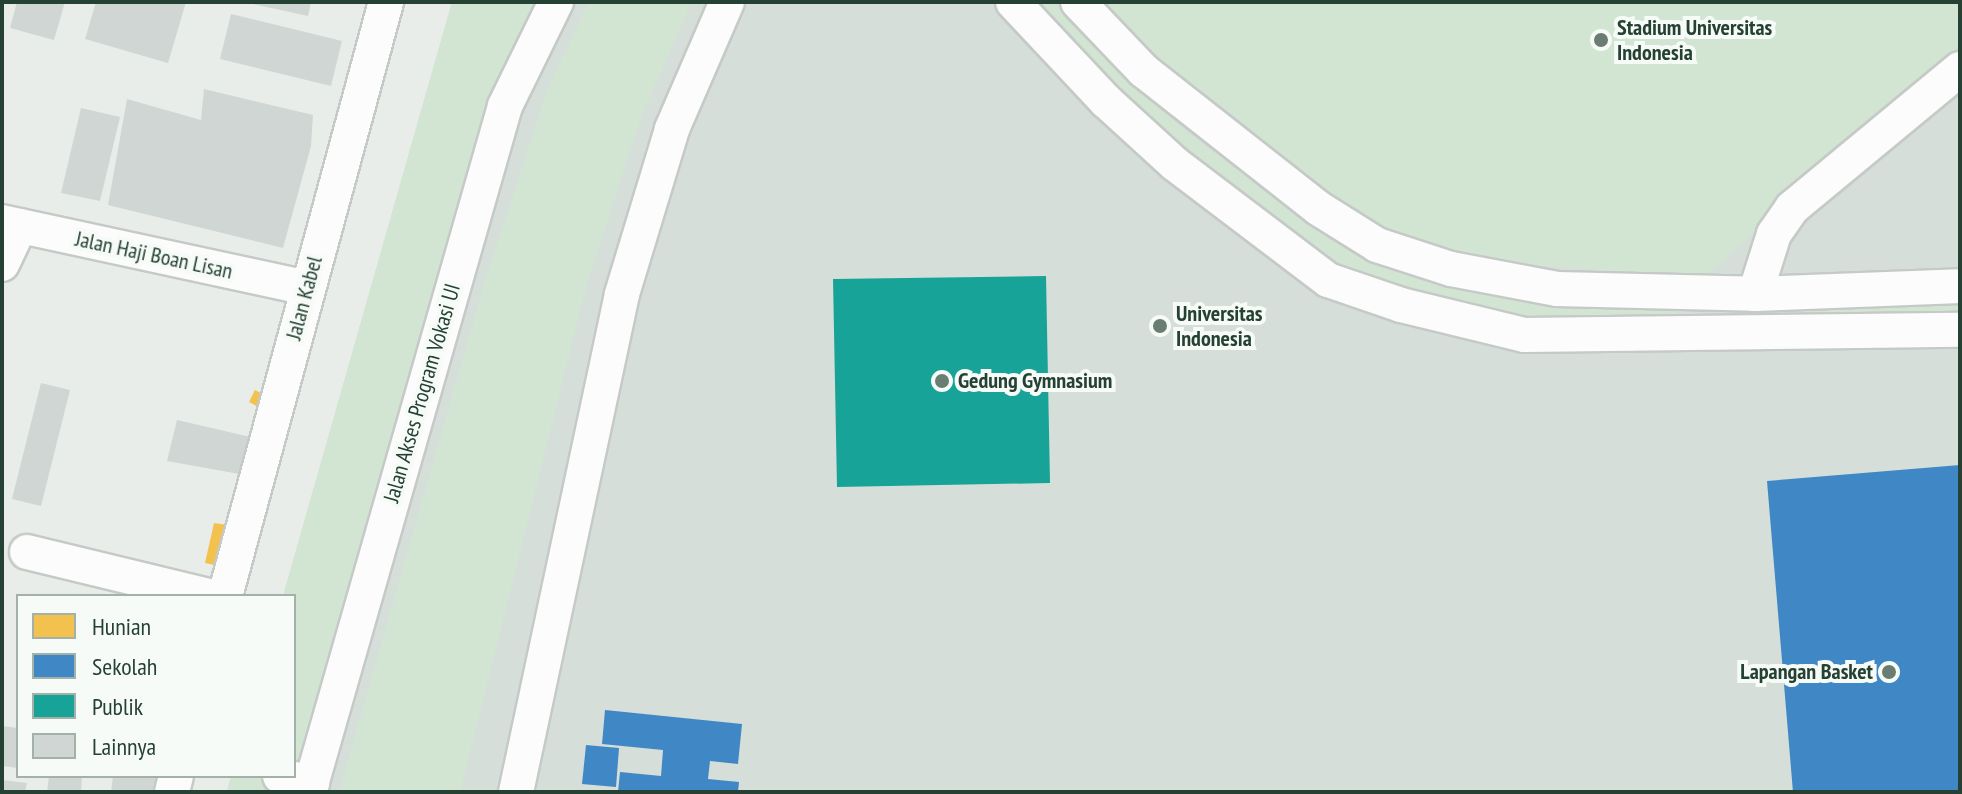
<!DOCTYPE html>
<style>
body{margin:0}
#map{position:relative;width:1962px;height:794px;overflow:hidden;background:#e8edea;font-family:"PT Sans Narrow",sans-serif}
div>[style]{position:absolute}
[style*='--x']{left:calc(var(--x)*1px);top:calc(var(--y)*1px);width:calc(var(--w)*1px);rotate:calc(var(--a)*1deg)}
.built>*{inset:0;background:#d6ded9}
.green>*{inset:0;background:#d2e5d3}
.homes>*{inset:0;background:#f2c14e}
.schools>*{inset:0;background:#3f88c5}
.public>*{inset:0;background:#17a398}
.building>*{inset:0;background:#d0d6d3}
.roads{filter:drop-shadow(2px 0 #c5cac7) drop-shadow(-2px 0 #c5cac7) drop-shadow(0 2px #c5cac7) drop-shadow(0 -2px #c5cac7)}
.minor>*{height:34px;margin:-17px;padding:0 17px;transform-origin:17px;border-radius:17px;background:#fcfcfc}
.dots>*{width:22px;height:22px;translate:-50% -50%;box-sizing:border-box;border:4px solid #f7fbf8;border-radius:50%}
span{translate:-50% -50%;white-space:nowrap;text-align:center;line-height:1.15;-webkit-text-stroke:8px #f7fbf8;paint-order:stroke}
.poi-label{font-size:22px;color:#254133;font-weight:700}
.left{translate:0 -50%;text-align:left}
.right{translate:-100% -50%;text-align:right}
.street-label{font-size:22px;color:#254133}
.frame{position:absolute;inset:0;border:4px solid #254133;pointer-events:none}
.legend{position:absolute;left:16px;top:594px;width:280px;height:184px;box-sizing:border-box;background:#f7fbf8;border:2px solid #a3b1a9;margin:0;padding:10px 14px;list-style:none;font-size:24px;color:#254133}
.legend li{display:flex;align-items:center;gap:16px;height:40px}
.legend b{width:40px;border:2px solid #a3b1a9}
</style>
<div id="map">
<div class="built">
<i style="clip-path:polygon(452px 2px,1960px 2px,1960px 792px,227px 792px,231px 776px,294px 776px,294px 596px,283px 596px)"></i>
</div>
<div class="green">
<i style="clip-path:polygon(452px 2px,538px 2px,297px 792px,227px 792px,231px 776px,294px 776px,294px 596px,283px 596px)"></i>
<i style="clip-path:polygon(589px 2px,691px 2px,642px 115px,587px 283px,460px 792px,339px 792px,484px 285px,547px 91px)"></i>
<i style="clip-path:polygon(1027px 2px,1053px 2px,1123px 78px,1189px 134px,1346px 249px,1397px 271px,1502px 296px,1551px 305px,1674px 308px,1678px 318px,1532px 319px,1416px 294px,1339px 263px,1179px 149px)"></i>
<i style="clip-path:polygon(1090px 2px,1960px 2px,1960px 50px,1709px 273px,1674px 275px,1472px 261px,1413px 244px,1358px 215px,1248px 140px)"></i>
<i style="clip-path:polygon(1960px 303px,1960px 320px,1793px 320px,1799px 307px)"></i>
</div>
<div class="homes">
<i style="clip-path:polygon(255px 390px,266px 396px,260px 408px,249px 402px)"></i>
<i style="clip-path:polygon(214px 523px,235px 526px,219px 566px,205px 563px)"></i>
</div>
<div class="schools">
<i style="clip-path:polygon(1960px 465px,1960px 792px,1793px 792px,1767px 481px)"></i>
<i style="clip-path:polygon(605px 710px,742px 724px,738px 764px,710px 761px,708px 779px,739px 782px,738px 792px,618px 792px,620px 772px,661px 776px,663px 750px,602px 744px)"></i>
<i style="clip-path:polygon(586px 745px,619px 748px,616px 787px,582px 784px)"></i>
</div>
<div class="public">
<i style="clip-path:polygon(1046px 276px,1050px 483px,837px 487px,833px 279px)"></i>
</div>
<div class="building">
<i style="clip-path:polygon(17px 2px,65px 2px,54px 40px,10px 28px)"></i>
<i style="clip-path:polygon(96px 2px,186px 2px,168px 63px,85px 39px)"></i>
<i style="clip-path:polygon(244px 2px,311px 2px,308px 16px)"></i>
<i style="clip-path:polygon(231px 14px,342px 41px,331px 86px,220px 59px)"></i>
<i style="clip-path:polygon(204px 89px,313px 115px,311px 146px,283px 248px,108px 205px,127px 99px,201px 120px)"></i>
<i style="clip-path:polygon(81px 108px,120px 117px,100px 201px,61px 193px)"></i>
<i style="clip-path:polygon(41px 383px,70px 390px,41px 506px,12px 499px)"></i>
<i style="clip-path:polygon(177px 420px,255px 438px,245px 475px,167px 461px)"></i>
<i style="clip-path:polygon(2px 726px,18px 728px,18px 768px,2px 766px)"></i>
<i style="clip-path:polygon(49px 776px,82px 776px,81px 792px,47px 792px)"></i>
<i style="clip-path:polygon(113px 776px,158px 776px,156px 792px,111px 792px)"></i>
<i style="clip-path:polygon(2px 780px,27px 783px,25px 792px,2px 792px)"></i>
</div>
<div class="roads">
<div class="minor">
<i style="--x:1013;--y:2;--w:136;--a:46.8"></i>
<i style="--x:1106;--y:101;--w:93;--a:42.4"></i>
<i style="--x:1175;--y:164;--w:192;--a:37.2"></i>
<i style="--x:1328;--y:280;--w:77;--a:18.9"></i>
<i style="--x:1401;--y:305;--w:127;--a:13.7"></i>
<i style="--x:1524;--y:335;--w:436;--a:-0.7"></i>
<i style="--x:1078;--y:2;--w:95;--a:46.3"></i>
<i style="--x:1144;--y:71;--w:221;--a:38.2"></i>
<i style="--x:1318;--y:208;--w:70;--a:32.1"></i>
<i style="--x:1377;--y:245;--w:78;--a:18"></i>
<i style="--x:1451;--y:269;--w:108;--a:10.7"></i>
<i style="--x:1557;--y:289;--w:198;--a:1.4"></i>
<i style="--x:1755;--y:294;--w:205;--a:-2.2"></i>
<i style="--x:2;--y:222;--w:311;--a:12.2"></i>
<i style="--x:2;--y:264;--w:42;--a:-64.7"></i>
<i style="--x:1755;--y:294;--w:63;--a:-72.4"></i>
<i style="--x:1774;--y:234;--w:32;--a:-55"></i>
<i style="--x:1792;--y:208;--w:218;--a:-39.6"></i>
<i style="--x:27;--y:552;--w:187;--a:13.6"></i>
<i style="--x:225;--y:596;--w:615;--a:-74.83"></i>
<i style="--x:280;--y:776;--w:33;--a:12"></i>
<i style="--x:172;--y:792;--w:16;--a:-76"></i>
<i style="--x:309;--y:792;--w:713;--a:-74.05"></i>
<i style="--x:505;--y:106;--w:116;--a:-63.9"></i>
<i style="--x:516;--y:792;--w:509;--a:-77.98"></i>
<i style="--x:622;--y:294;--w:172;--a:-73.1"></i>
<i style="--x:672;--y:129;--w:138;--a:-66.6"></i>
</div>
</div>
<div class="dots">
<i style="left:1601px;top:40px;background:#697d73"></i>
<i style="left:1160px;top:326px;background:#697d73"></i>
<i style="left:942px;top:381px;background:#697d73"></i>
<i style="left:1889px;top:672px;background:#697d73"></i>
</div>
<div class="poi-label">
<span class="left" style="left:1617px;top:40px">Stadium Universitas<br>Indonesia</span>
<span class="left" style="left:1176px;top:326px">Universitas<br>Indonesia</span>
<span class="left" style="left:958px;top:381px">Gedung Gymnasium</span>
<span class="right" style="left:1873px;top:672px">Lapangan Basket</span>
</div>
<div class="street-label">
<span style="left:154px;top:255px;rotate:12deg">Jalan Haji Boan Lisan</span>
<span style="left:304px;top:298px;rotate:-75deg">Jalan Kabel</span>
<span style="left:422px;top:393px;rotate:-74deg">Jalan Akses Program Vokasi UI</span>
</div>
<div class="frame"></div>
<ul class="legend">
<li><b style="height:22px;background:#f2c14e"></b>Hunian</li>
<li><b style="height:22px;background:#3f88c5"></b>Sekolah</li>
<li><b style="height:22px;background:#17a398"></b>Publik</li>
<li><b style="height:22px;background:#d0d6d3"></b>Lainnya</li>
</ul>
</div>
